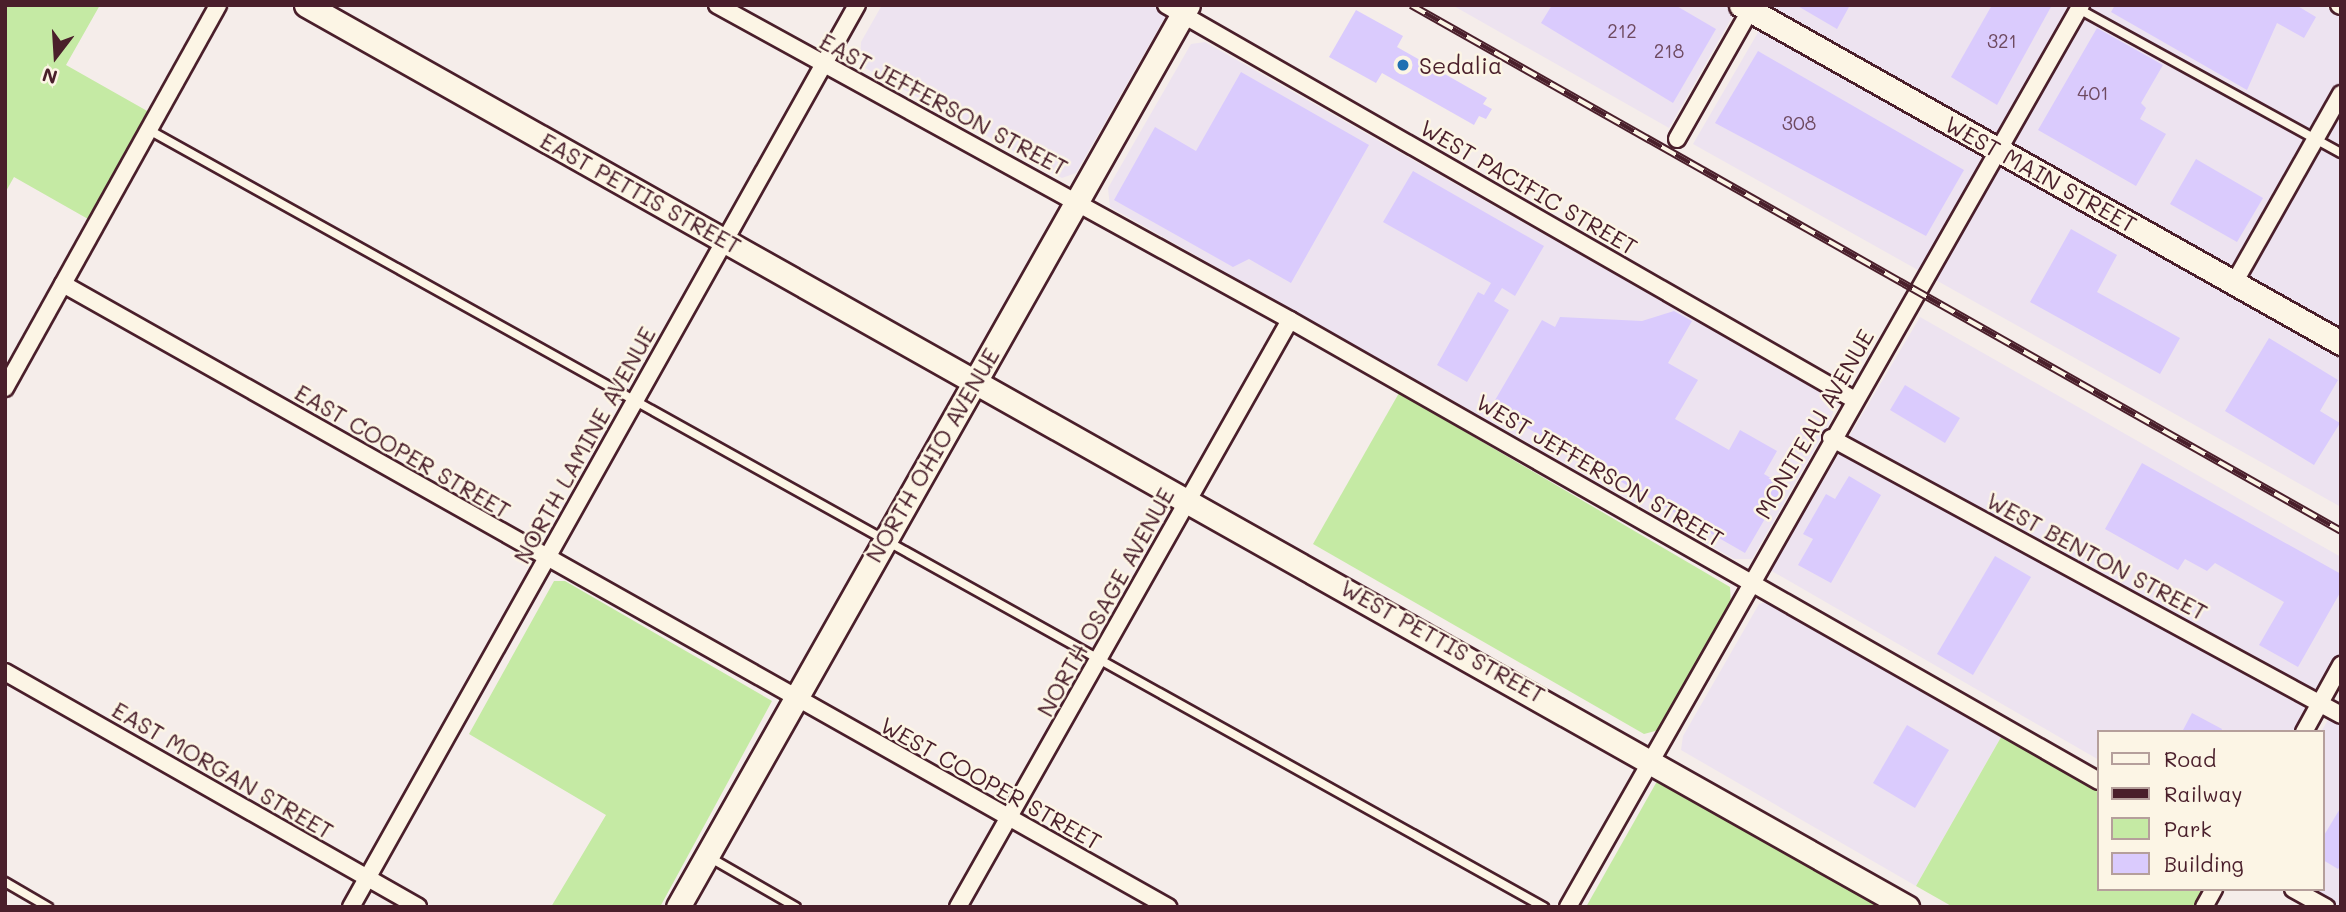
<!DOCTYPE html>
<style>
body{margin:0}
#map{position:relative;width:2346px;height:912px;overflow:hidden;background:#f5edea;font-family:Mali,sans-serif}
div>[style]{position:absolute}
[style*='--x']{left:calc(var(--x)*1px);top:calc(var(--y)*1px);width:calc(var(--w)*1px);rotate:calc(var(--a)*1deg)}
.built>*{inset:0;background:#ede3f0}
.green>*{inset:0;background:#c5eaa4}
.building>*{inset:0;background:#dacbfd}
.roads{filter:drop-shadow(2px 0 #4a1f2b) drop-shadow(-2px 0 #4a1f2b) drop-shadow(0 2px #4a1f2b) drop-shadow(0 -2px #4a1f2b)}
.lane>*{height:8px;margin:-4px;padding:0 4px;transform-origin:4px;border-radius:4px;background:#fcf5e5}
.street>*{height:16px;margin:-8px;padding:0 8px;transform-origin:8px;border-radius:8px;background:#fcf5e5}
.secondary>*{height:23px;margin:-11.5px;padding:0 11.5px;transform-origin:11.5px;border-radius:11.5px;background:#fcf5e5}
.rail>*{height:8px;margin-top:-4px;transform-origin:0;background:repeating-linear-gradient(90deg,#fcf5e5 0 16px,#4a1f2b 0 32px);box-sizing:border-box;border-block:2px solid #4a1f2b}
.dots>*{width:19px;height:19px;translate:-50% -50%;box-sizing:border-box;border:4px solid #fcf5e5;border-radius:50%}
span{translate:-50% -50%;white-space:nowrap;text-align:center;line-height:1.15;-webkit-text-stroke:5px #fcf5e5;paint-order:stroke}
.number-label{font-size:19px;color:#6e4a60}
.number-label span{-webkit-text-stroke-width:0}
.poi-label{font-size:23px;color:#4a1f2b}
.left{translate:0 -50%;text-align:left}
.street-label{font-size:23px;color:#4a1f2b}
.frame{position:absolute;inset:0;border:7px solid #4a1f2b;pointer-events:none}
.legend{position:absolute;left:2097px;top:730px;width:228px;height:161px;box-sizing:border-box;background:#fcf5e5;border:2px solid #b59f9b;margin:0;padding:9px 12px;list-style:none;font-size:21px;color:#4a1f2b}
.legend li{display:flex;align-items:center;gap:14px;height:35px}
.legend b{width:35px;border:2px solid #b59f9b}
.north{position:absolute;left:21px;top:21px;width:70px;height:70px;-webkit-text-stroke:5px #fcf5e5;paint-order:stroke;rotate:197deg;font-size:19px;font-weight:700;line-height:28px;text-align:center;color:#4a1f2b}
.north::after{content:'';display:block;margin:auto;width:24px;height:32px;background:#4a1f2b;clip-path:polygon(50% 0,100% 100%,50% 72%,0 100%)}
</style>
<div id="map">
<div class="built">
<i style="clip-path:polygon(882px 5px,1172px 5px,1076px 173px,1062px 178px,860px 65px,861px 42px)"></i>
<i style="clip-path:polygon(1452px 5px,1739px 5px,1669px 128px)"></i>
<i style="clip-path:polygon(1774px 5px,2322px 5px,2341px 16px,2341px 507px,1693px 144px)"></i>
<i style="clip-path:polygon(1205px 42px,1827px 395px,1834px 408px,1831px 420px,1752px 559px,1734px 559px,1110px 207px,1108px 188px,1191px 44px)"></i>
<i style="clip-path:polygon(1920px 317px,2341px 557px,2341px 651px,2294px 732px,2099px 732px,2099px 760px,1770px 570px)"></i>
<i style="clip-path:polygon(1772px 600px,2004px 732px,1916px 886px,1681px 750px,1683px 736px,1759px 604px)"></i>
<i style="clip-path:polygon(2341px 697px,2341px 907px,2326px 907px,2293px 889px,2323px 889px,2321px 732px)"></i>
</div>
<div class="green">
<i style="clip-path:polygon(5px 5px,100px 5px,66px 65px,149px 112px,88px 219px,14px 177px,5px 193px)"></i>
<i style="clip-path:polygon(1399px 393px,1730px 587px,1731px 606px,1659px 730px,1644px 734px,1313px 544px)"></i>
<i style="clip-path:polygon(554px 581px,565px 581px,772px 701px,660px 907px,551px 907px,606px 815px,469px 734px)"></i>
<i style="clip-path:polygon(2004px 732px,2099px 787px,2099px 889px,2203px 889px,2193px 907px,1953px 907px,1916px 886px)"></i>
<i style="clip-path:polygon(1669px 778px,1891px 907px,1586px 907px,1656px 783px)"></i>
</div>
<div class="building">
<i style="clip-path:polygon(1552px 5px,1675px 5px,1716px 29px,1673px 103px,1541px 23px)"></i>
<i style="clip-path:polygon(1796px 5px,1850px 5px,1837px 29px)"></i>
<i style="clip-path:polygon(1992px 5px,2052px 5px,1997px 105px,1951px 77px)"></i>
<i style="clip-path:polygon(2115px 5px,2296px 5px,2316px 17px,2304px 38px,2277px 23px,2247px 90px,2111px 12px)"></i>
<i style="clip-path:polygon(1356px 10px,1403px 36px,1397px 47px,1487px 98px,1483px 104px,1492px 109px,1486px 119px,1479px 116px,1474px 125px,1382px 73px,1376px 83px,1329px 57px)"></i>
<i style="clip-path:polygon(2097px 28px,2163px 65px,2141px 103px,2146px 108px,2140px 119px,2166px 134px,2136px 186px,2038px 130px)"></i>
<i style="clip-path:polygon(1758px 51px,1964px 170px,1926px 236px,1715px 123px)"></i>
<i style="clip-path:polygon(1241px 72px,1369px 145px,1291px 283px,1249px 259px,1233px 267px,1114px 200px,1155px 127px,1196px 151px)"></i>
<i style="clip-path:polygon(2196px 159px,2263px 198px,2237px 242px,2170px 204px)"></i>
<i style="clip-path:polygon(1413px 171px,1544px 246px,1515px 296px,1502px 288px,1494px 301px,1509px 310px,1467px 382px,1437px 365px,1478px 292px,1484px 295px,1491px 283px,1383px 222px)"></i>
<i style="clip-path:polygon(2071px 229px,2117px 255px,2097px 292px,2180px 338px,2160px 374px,2030px 302px)"></i>
<i style="clip-path:polygon(1674px 311px,1692px 321px,1668px 363px,1698px 380px,1675px 419px,1729px 450px,1740px 430px,1777px 451px,1764px 474px,1784px 486px,1745px 553px,1491px 407px,1542px 320px,1555px 327px,1560px 317px,1642px 321px)"></i>
<i style="clip-path:polygon(2269px 338px,2338px 380px,2320px 411px,2340px 423px,2314px 465px,2225px 411px)"></i>
<i style="clip-path:polygon(1905px 385px,1960px 418px,1945px 443px,1890px 410px)"></i>
<i style="clip-path:polygon(2142px 463px,2341px 574px,2341px 591px,2298px 667px,2259px 645px,2284px 602px,2215px 563px,2207px 571px,2185px 559px,2178px 570px,2105px 529px)"></i>
<i style="clip-path:polygon(1849px 476px,1881px 495px,1831px 583px,1798px 565px,1813px 539px,1803px 534px,1826px 494px,1835px 499px)"></i>
<i style="clip-path:polygon(1995px 556px,2031px 577px,1973px 675px,1937px 654px)"></i>
<i style="clip-path:polygon(2192px 713px,2222px 729px,2221px 732px,2182px 732px)"></i>
<i style="clip-path:polygon(1907px 725px,1949px 750px,1915px 808px,1873px 783px)"></i>
<i style="clip-path:polygon(2341px 807px,2341px 865px,2338px 869px,2323px 860px,2323px 837px)"></i>
</div>
<div class="roads">
<div class="lane">
<i style="--x:2077;--y:8;--w:301;--a:28.8"></i>
<i style="--x:149;--y:130;--w:1597;--a:29.12"></i>
<i style="--x:709;--y:857;--w:100;--a:29.9"></i>
<i style="--x:5;--y:882;--w:50;--a:30.2"></i>
</div>
<div class="street">
<i style="--x:717;--y:5;--w:654;--a:28.8"></i>
<i style="--x:1290;--y:320;--w:931;--a:29.68"></i>
<i style="--x:1166;--y:5;--w:792;--a:29.83"></i>
<i style="--x:2339;--y:5;--w:2;--a:27"></i>
<i style="--x:1677;--y:139;--w:154;--a:-60.4"></i>
<i style="--x:2234;--y:283;--w:217;--a:-60.5"></i>
<i style="--x:63;--y:284;--w:1269;--a:29.41"></i>
<i style="--x:5;--y:388;--w:438;--a:-60.9"></i>
<i style="--x:1831;--y:438;--w:580;--a:28.51"></i>
<i style="--x:5;--y:672;--w:475;--a:29.6"></i>
<i style="--x:2304;--y:732;--w:77;--a:-61.1"></i>
<i style="--x:2293;--y:889;--w:38;--a:29"></i>
<i style="--x:351;--y:907;--w:1034;--a:-60.71"></i>
<i style="--x:958;--y:907;--w:674;--a:-60.51"></i>
<i style="--x:1568;--y:907;--w:1038;--a:-60.37"></i>
<i style="--x:2204;--y:907;--w:21;--a:-61"></i>
</div>
<div class="secondary">
<i style="--x:306;--y:5;--w:1838;--a:29.4"></i>
<i style="--x:1741;--y:5;--w:689;--a:29.39"></i>
<i style="--x:678;--y:907;--w:1036;--a:-60.52"></i>
</div>
</div>
<div class="rail">
<i style="--x:1411;--y:5;--w:1068;--a:29.49"></i>
</div>
<div class="dots">
<i style="left:1403px;top:65px;background:#1f6fb2"></i>
</div>
<div class="number-label">
<span style="left:1622px;top:31px">212</span>
<span style="left:2002px;top:41px">321</span>
<span style="left:1669px;top:51px">218</span>
<span style="left:2093px;top:93px">401</span>
<span style="left:1799px;top:123px">308</span>
</div>
<div class="poi-label">
<span class="left" style="left:1419px;top:65px">Sedalia</span>
</div>
<div class="street-label">
<span style="left:944px;top:104px;rotate:28deg">EAST JEFFERSON STREET</span>
<span style="left:2041px;top:174px;rotate:29deg">WEST MAIN STREET</span>
<span style="left:1529px;top:187px;rotate:30deg">WEST PACIFIC STREET</span>
<span style="left:641px;top:193px;rotate:29deg">EAST PETTIS STREET</span>
<span style="left:1814px;top:424px;rotate:-60deg">MONITEAU AVENUE</span>
<span style="left:584px;top:445px;rotate:-61deg">NORTH LAMINE AVENUE</span>
<span style="left:403px;top:451px;rotate:30deg">EAST COOPER STREET</span>
<span style="left:932px;top:455px;rotate:-60deg">NORTH OHIO AVENUE</span>
<span style="left:1600px;top:470px;rotate:30deg">WEST JEFFERSON STREET</span>
<span style="left:2097px;top:556px;rotate:28deg">WEST BENTON STREET</span>
<span style="left:1105px;top:602px;rotate:-61deg">NORTH OSAGE AVENUE</span>
<span style="left:1443px;top:641px;rotate:29deg">WEST PETTIS STREET</span>
<span style="left:223px;top:770px;rotate:30deg">EAST MORGAN STREET</span>
<span style="left:991px;top:783px;rotate:29deg">WEST COOPER STREET</span>
</div>
<div class="frame"></div>
<ul class="legend">
<li><b style="height:9px;background:#fcf5e5"></b>Road</li>
<li><b style="height:9px;background:#4a1f2b"></b>Railway</li>
<li><b style="height:19px;background:#c5eaa4"></b>Park</li>
<li><b style="height:19px;background:#dacbfd"></b>Building</li>
</ul>
<div class="north">N</div>
</div>
